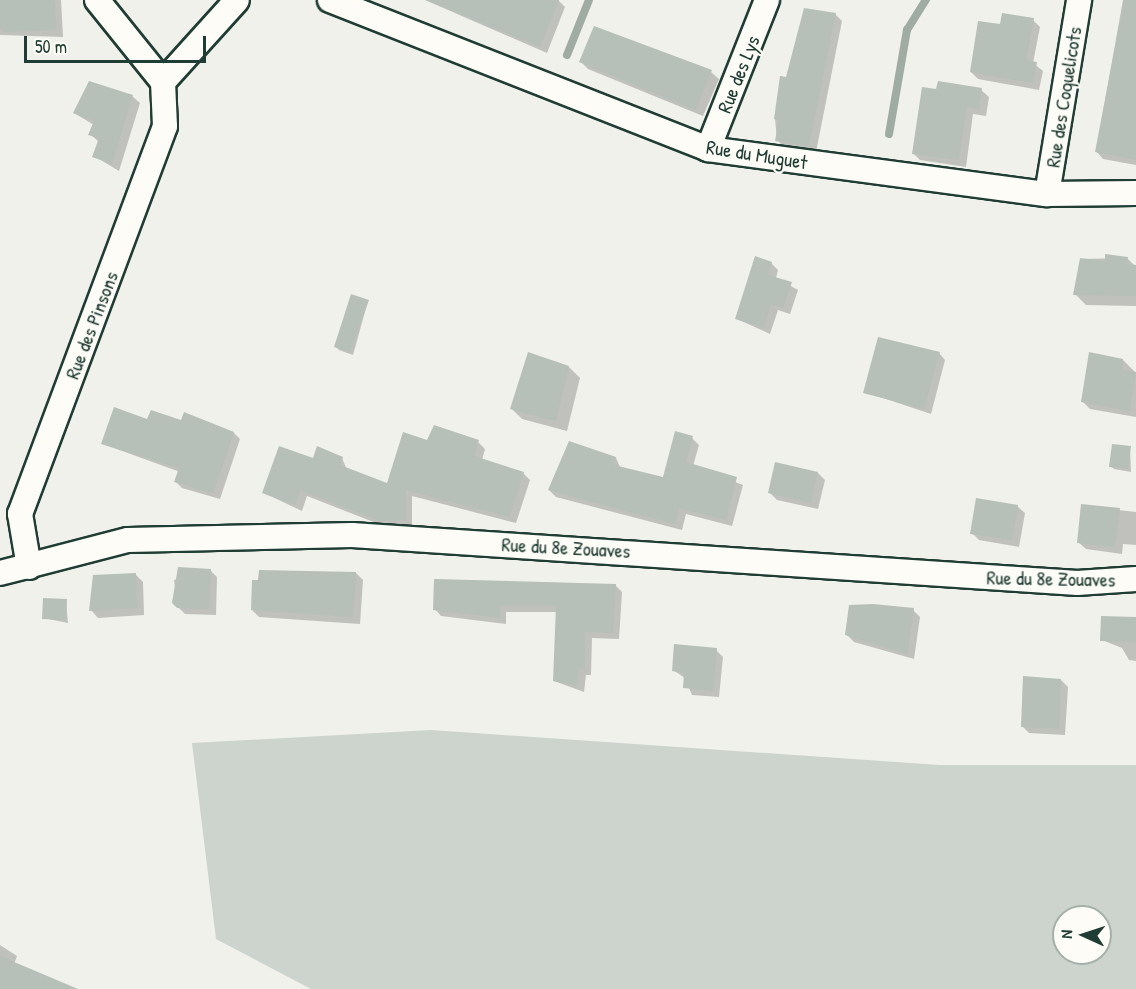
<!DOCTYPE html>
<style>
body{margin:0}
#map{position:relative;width:1136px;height:989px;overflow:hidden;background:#f0f1eb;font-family:"Patrick Hand",sans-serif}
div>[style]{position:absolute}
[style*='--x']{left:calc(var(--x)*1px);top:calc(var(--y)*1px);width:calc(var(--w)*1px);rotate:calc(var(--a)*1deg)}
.green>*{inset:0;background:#cdd3cd}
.shadow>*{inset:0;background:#0003}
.stream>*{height:8px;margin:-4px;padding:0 4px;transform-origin:4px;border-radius:4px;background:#9faca4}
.building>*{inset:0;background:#b6bfb8}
.roads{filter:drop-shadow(2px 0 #1f3d34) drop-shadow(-2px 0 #1f3d34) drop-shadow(0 2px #1f3d34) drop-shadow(0 -2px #1f3d34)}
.street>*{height:24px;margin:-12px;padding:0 12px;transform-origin:12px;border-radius:12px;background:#fdfcf7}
span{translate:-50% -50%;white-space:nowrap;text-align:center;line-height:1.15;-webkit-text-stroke:4.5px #fdfcf7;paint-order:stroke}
.street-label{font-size:20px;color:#1f3d34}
.north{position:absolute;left:1052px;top:905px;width:60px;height:60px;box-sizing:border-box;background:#fdfcf7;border:2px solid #a4b0a9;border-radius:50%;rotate:273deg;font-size:16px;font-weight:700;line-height:24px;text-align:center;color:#1f3d34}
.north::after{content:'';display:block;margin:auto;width:21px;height:27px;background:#1f3d34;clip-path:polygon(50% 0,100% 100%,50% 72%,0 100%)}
.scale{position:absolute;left:24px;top:36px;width:182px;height:27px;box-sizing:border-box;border:3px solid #1f3d34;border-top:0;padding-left:8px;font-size:18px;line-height:21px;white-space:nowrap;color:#1f3d34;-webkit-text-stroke:4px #fdfcf7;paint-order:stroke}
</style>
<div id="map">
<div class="green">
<i style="clip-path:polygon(evenodd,431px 730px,940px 765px,1136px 765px,1136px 989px,311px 989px,216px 939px,192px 743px,431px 730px,1064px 917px,1100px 917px,1100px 953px,1064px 953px,1064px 917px)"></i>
</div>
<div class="shadow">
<i style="clip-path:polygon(61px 0,63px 37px,0 35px,0 1px)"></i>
<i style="clip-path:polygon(425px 0,558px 0,565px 7px,547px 53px)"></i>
<i style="clip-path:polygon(1123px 0,1136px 0,1136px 165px,1103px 159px,1096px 151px)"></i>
<i style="clip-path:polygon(835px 14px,842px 21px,816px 152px,784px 147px,777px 140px,775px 119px,788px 79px)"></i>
<i style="clip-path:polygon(1033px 20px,1040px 27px,1033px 63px,1043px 71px,1039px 90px,978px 79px,971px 72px,1001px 26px)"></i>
<i style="clip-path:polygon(594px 28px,711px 72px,719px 79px,703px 116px,588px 69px,581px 62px)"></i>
<i style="clip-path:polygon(981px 90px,989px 97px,986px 116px,973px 114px,966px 167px,920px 160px,913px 153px,938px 91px)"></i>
<i style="clip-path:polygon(132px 96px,140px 103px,119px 171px,94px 156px,99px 142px,90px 134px,94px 125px,74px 113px)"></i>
<i style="clip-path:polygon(1127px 258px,1136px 267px,1136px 306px,1086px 305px,1075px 294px,1081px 259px)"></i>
<i style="clip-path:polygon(771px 263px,778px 270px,776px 278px,798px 290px,790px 314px,778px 310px,770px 334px,737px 319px)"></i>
<i style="clip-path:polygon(368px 301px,353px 355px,339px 350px,335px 346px)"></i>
<i style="clip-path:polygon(939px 353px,945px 360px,931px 414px,865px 392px)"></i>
<i style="clip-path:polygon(1123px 360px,1136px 373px,1136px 417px,1090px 409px,1083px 402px)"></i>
<i style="clip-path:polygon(569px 367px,580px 378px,567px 431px,522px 419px,511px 408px)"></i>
<i style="clip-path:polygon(148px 421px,182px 422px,234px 433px,240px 439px,220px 499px,182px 488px,176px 482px,180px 472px,103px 444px)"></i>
<i style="clip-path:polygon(692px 438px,699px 445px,693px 466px,743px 485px,732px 526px,686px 514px,682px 530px,556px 497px,549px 490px,616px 458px,621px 469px,664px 479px)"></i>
<i style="clip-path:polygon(428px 442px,478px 442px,485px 449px,482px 460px,523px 473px,530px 480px,516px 523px,412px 496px,412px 527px,376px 523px,307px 496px,302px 511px,264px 493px,313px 460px,342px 458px,347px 470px,388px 485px)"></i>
<i style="clip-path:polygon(1130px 448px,1131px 472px,1114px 469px,1111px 466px)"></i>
<i style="clip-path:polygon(818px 473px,825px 480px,818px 509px,777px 500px,770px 493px)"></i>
<i style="clip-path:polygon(1017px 506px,1025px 513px,1019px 547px,979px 540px,972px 533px)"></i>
<i style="clip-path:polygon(1083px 506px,1136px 512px,1136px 545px,1123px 544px,1122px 554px,1086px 549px,1078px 542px)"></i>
<i style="clip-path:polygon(210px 570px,217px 577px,216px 615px,185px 614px,178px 607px,174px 580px)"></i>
<i style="clip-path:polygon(333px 572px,356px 573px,363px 580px,360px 624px,259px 617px,252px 610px)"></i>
<i style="clip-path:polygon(135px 574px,143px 582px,144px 615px,98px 618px,91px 610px)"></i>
<i style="clip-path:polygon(616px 586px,622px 592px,619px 639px,592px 638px,591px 675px,586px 675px,584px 692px,554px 681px,558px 612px,506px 612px,506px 624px,441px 616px,435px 609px)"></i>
<i style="clip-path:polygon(66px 600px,68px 623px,43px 618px)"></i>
<i style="clip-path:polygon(913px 610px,920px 617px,914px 659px,854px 642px,847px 635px)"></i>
<i style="clip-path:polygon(1136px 619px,1136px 661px,1129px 660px,1122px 648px,1102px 640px)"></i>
<i style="clip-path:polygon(716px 650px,723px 657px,719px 697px,692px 695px,685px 678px,673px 670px)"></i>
<i style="clip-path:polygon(1061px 680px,1068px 687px,1065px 735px,1029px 733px,1022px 726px)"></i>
<i style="clip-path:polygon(0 945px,17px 956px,14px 964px,72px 989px,0 989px)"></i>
</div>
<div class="stream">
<i style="--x:567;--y:55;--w:59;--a:-68.2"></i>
<i style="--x:889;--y:134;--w:106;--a:-80.2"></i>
<i style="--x:907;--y:30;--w:36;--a:-58"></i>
</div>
<div class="building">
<i style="clip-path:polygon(0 0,55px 0,56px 30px,5px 32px,0 28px)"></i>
<i style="clip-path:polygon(426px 0,559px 0,540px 47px)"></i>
<i style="clip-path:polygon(1124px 0,1136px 0,1136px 160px,1095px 152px)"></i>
<i style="clip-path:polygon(804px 8px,836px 13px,809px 146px,775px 141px,779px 120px,774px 119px,780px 76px,786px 77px)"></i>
<i style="clip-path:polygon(1002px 13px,1034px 18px,1026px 60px,1037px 62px,1033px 83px,970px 72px,978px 21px,1000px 24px)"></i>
<i style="clip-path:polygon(594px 26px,712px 70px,696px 110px,579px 62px)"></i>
<i style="clip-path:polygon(89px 81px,133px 95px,112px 164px,92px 157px,99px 138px,88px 135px,94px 121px,73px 113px)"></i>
<i style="clip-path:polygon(938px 81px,982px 88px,979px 109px,967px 107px,959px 160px,912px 154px,922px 87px,936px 89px)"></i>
<i style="clip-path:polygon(1105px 254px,1128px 257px,1127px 264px,1136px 265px,1136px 296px,1073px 295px,1080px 258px,1105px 261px)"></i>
<i style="clip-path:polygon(755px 256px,772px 262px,768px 275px,792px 282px,783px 308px,771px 304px,764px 328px,735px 319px)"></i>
<i style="clip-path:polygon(351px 294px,369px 300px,350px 352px,334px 347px)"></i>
<i style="clip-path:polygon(878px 337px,940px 352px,924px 409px,863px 393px)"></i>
<i style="clip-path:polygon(528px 352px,569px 366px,556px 421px,510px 409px)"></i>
<i style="clip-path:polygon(1089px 352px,1123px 359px,1122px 370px,1136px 372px,1130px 411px,1081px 402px)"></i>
<i style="clip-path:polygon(114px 407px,147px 419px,151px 410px,181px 420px,184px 412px,234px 432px,213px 493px,174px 482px,179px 468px,101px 444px)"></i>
<i style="clip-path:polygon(434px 425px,479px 440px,474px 456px,524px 472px,509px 517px,406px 490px,406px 520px,380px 521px,300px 490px,295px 505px,262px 493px,279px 446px,313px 458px,317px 446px,343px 457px,340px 465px,387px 483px,403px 432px,427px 440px)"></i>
<i style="clip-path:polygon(675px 431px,693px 436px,686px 462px,737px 477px,726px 520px,679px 508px,675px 524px,548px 490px,569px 441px,616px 457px,614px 465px,663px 477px)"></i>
<i style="clip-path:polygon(1112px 444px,1131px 446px,1128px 469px,1109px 467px)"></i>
<i style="clip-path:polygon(775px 462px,818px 472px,811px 503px,768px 493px)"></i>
<i style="clip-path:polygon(976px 498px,1018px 505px,1012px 540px,970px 534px)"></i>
<i style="clip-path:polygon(1081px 504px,1120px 508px,1115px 547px,1077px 543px)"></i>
<i style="clip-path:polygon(178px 567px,211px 569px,209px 609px,177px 608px,172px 603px)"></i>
<i style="clip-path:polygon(259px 570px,356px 572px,353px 617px,251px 610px,252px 580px,258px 580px)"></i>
<i style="clip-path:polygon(136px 573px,137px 608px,89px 611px,93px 575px)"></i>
<i style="clip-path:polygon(434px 579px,616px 584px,613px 633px,585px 632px,585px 669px,579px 669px,577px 686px,553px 681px,556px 606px,500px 606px,500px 618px,433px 610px)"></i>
<i style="clip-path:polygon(43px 598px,67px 599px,66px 620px,42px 619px)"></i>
<i style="clip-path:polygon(873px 604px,914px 608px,908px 654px,845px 635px,849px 605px)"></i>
<i style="clip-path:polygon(1101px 616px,1136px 617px,1136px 642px,1100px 641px)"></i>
<i style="clip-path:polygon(674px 644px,717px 648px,713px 691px,683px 688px,684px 673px,672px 671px)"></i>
<i style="clip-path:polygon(1023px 676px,1061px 679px,1059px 729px,1021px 727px)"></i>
<i style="clip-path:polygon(0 956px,78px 989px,0 989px)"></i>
</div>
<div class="roads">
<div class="street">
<i style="--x:97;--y:0;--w:105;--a:51.2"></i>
<i style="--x:330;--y:0;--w:406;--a:21.5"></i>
<i style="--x:708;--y:149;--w:342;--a:7.6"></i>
<i style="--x:1047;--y:194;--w:89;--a:-0.6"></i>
<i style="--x:163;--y:82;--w:110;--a:-47.9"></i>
<i style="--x:708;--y:149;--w:160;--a:-68.4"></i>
<i style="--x:1047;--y:194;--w:197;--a:-80.6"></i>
<i style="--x:29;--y:567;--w:54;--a:-99.6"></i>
<i style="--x:20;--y:514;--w:414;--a:-69.5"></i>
<i style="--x:165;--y:126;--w:44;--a:-92.6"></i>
<i style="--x:0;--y:573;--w:132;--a:-14.5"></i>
<i style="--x:128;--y:540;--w:224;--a:-1.3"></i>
<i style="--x:352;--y:535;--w:727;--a:3.79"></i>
<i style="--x:1077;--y:583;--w:59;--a:-3.9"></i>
</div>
</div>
<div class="street-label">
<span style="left:738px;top:74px;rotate:-68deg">Rue des Lys</span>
<span style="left:1063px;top:97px;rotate:-81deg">Rue des Coquelicots</span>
<span style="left:757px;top:154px;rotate:9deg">Rue du Muguet</span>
<span style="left:91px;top:325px;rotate:-69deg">Rue des Pinsons</span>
<span style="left:566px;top:547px;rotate:3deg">Rue du 8e Zouaves</span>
<span style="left:1051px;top:578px;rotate:1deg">Rue du 8e Zouaves</span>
</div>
<div class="north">N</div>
<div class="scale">50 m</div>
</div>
